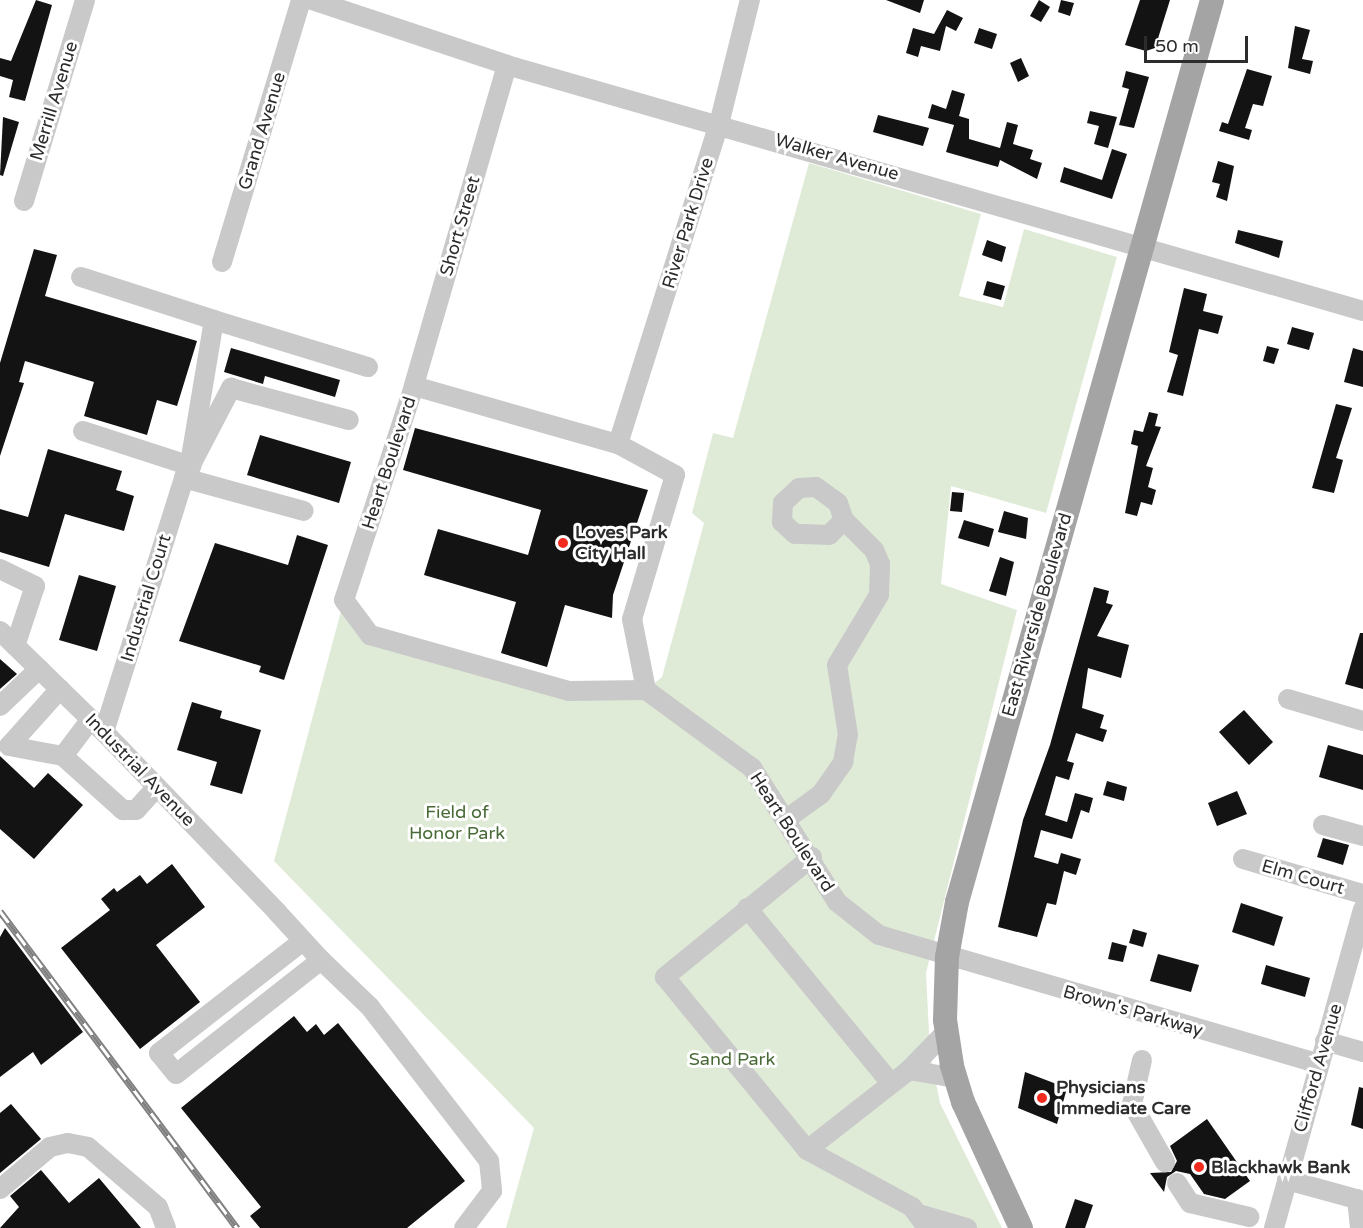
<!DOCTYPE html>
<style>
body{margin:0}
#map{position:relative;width:1363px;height:1228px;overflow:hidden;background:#fff;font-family:"Varela Round",sans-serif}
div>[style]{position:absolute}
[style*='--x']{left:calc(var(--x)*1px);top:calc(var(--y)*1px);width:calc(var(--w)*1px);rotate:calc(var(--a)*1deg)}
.green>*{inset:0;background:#dfebd7}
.building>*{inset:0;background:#131313}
.minor>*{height:20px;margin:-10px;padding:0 10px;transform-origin:10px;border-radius:10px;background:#c9c9c9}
.major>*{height:24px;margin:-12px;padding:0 12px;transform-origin:12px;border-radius:12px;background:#a4a4a4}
.rail>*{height:7px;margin-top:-3.5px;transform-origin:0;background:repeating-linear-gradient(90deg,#fff 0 14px,#818181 0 28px);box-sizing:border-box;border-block:2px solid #818181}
.dots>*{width:16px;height:16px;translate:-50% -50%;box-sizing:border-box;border:3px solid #fff;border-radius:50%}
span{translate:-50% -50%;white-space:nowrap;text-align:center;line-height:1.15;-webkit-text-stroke:6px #fff;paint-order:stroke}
.street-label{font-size:18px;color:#2c2c2c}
.poi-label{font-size:18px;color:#2c2c2c;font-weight:700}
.left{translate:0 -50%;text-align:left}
.park-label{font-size:18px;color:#486a36}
.scale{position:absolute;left:1144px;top:36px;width:104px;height:27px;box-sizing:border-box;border:3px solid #2c2c2c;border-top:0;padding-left:8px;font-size:18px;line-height:21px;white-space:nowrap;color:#2c2c2c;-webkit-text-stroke:4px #fff;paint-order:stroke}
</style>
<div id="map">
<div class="green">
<i style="clip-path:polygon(809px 163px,981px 214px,959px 296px,1003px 307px,1024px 229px,1117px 257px,1046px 513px,951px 486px,941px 584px,1017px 610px,926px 973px,930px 1053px,940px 1103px,1002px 1228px,506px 1228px,534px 1128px,274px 861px,344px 600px,370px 635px,569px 691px,646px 690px,662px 677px,704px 523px,692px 513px,713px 433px,733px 438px)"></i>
</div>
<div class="building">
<i style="clip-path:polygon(36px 0,52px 5px,25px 101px,9px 97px,13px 80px,0 76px,0 58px,11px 61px)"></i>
<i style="clip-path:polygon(886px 0,924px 0,920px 13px)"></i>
<i style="clip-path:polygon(1039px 0,1050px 7px,1041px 22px,1030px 16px)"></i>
<i style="clip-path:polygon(1061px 0,1074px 3px,1070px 16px,1058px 12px)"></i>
<i style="clip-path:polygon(1140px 0,1170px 0,1155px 48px,1146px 51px,1125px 45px)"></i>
<i style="clip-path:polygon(947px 10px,963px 18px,956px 31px,946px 26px,940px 51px,921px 46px,918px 57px,906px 53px,913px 28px,934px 34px)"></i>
<i style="clip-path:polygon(1295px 26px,1310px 30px,1302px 59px,1313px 61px,1310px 74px,1288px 68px)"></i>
<i style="clip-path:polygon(979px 28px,997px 34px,992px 49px,974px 43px)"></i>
<i style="clip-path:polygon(1021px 58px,1029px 76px,1018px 82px,1010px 63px)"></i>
<i style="clip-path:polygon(1247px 69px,1272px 76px,1263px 106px,1253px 104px,1245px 128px,1252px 130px,1249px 140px,1219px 131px,1222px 122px,1228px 124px)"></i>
<i style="clip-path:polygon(1126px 71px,1149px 77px,1134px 128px,1119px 125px,1129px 89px,1122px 87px)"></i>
<i style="clip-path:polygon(952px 90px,965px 94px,959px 116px,969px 119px,969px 139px,1000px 148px,1007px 122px,1018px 125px,1013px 144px,1033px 150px,1030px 159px,1042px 163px,1037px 179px,1000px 160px,998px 167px,946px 152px,954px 125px,928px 118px,932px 104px,946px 109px)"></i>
<i style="clip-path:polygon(1090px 111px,1117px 117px,1108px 148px,1094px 144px,1099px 126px,1087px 123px)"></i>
<i style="clip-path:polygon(878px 115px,929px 128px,923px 146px,873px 132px)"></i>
<i style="clip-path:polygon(3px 117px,19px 122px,3px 176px,0 175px)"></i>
<i style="clip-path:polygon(1112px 149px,1127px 154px,1112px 199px,1060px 182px,1064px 167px,1102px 180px)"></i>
<i style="clip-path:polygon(1218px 161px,1234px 166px,1227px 201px,1216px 197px,1220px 184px,1212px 182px)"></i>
<i style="clip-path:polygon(1238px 230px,1283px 241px,1279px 258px,1235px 243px)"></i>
<i style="clip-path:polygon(987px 240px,1006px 247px,1002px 262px,982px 255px)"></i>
<i style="clip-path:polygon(34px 249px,57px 255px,45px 296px,197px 341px,177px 406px,157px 400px,147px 435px,84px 416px,94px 382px,25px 361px,19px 382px,24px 383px,0 456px,0 363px)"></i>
<i style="clip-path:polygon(987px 281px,1005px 286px,1001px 300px,983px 295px)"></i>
<i style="clip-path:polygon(1184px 288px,1207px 294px,1203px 311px,1223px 316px,1218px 334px,1199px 329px,1183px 396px,1167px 392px,1178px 355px,1169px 352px)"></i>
<i style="clip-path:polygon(1292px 327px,1314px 333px,1309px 350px,1287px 344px)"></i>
<i style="clip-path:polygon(1267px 346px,1279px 349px,1274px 364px,1263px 361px)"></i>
<i style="clip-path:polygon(231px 348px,340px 380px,335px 397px,265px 376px,263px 384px,224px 372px)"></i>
<i style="clip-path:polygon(1353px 348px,1363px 351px,1363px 387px,1344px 382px)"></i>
<i style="clip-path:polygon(1336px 404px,1352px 408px,1336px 458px,1343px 460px,1334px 493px,1312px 488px)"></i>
<i style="clip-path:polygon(1149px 412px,1158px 414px,1155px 426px,1161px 427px,1146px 466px,1153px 468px,1148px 487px,1156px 490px,1152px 505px,1141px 502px,1137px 516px,1125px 513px,1138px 446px,1131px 444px,1134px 430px,1143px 432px)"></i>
<i style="clip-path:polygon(415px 428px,648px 490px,613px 595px,612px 618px,565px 605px,547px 667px,501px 653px,516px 602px,424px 575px,438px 529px,528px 555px,541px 510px,403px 470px)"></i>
<i style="clip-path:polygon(260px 435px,351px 462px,339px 503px,247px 475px)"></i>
<i style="clip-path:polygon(48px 449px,122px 471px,116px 490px,134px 496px,124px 531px,65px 514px,49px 567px,0 552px,0 509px,28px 517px)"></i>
<i style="clip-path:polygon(952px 492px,964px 493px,962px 512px,950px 511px)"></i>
<i style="clip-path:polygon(1004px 511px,1028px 518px,1026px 539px,998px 532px)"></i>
<i style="clip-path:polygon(964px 520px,994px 529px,989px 547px,958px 538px)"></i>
<i style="clip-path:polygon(297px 535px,328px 545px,284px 680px,259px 672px,261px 666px,179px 641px,215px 543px,288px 565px)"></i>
<i style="clip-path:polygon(1000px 557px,1014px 562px,1006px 596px,989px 591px)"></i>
<i style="clip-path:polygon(79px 575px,116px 586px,97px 651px,59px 640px)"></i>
<i style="clip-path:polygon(1094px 587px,1109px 591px,1106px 603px,1113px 605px,1097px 636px,1129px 645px,1121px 678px,1088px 668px,1082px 708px,1104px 715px,1100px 728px,1107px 730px,1103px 742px,1076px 733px,1067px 761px,1074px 763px,1069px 780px,1056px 776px,1045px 815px,1067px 822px,1075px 793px,1093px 798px,1089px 813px,1081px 810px,1072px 839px,1041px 830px,1034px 857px,1058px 864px,1061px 853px,1081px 859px,1076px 875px,1064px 871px,1056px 905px,1047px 903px,1037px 937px,998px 927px,1023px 820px,1050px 745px)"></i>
<i style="clip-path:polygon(1360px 633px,1363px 633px,1363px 689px,1345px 684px)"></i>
<i style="clip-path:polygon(0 659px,17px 674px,0 689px)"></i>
<i style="clip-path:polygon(192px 702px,222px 711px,220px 718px,261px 730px,242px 794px,210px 785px,217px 762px,177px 750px)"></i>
<i style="clip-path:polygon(1244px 710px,1273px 742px,1249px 765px,1219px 732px)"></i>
<i style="clip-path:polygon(1328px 745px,1363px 755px,1363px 790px,1319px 777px)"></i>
<i style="clip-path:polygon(0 756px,34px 788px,48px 773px,83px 805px,34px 859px,0 829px)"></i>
<i style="clip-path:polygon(1107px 781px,1127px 787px,1124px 801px,1103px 795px)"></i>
<i style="clip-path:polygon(1237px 791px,1247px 814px,1217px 826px,1208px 803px)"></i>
<i style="clip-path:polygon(1323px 838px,1349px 845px,1343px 865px,1317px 857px)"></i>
<i style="clip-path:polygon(172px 864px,205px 907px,156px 945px,200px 1002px,140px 1049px,61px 948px,110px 910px,101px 899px,114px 888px,117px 892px,140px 875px,147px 884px)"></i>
<i style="clip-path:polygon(1241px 903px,1283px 917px,1274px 946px,1232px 932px)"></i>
<i style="clip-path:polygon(5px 928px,83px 1032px,41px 1065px,33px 1052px,0 1077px,0 937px)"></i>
<i style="clip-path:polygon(1133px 929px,1147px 933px,1143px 947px,1129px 943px)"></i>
<i style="clip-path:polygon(1112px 942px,1127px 946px,1123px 962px,1108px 959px)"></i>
<i style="clip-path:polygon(1158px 954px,1199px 965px,1191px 992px,1150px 981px)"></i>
<i style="clip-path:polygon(1266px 965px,1310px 978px,1305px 997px,1261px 984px)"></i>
<i style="clip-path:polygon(294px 1016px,307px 1032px,316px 1024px,324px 1035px,338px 1023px,465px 1181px,407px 1228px,260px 1228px,250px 1216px,261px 1207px,181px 1108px)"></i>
<i style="clip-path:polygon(1025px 1072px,1067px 1088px,1057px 1124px,1018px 1108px)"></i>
<i style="clip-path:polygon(1359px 1087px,1363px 1088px,1363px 1129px,1351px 1125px)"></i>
<i style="clip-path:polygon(11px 1104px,41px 1139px,0 1173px,0 1113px)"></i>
<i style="clip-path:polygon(1207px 1119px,1250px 1181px,1225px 1199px,1204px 1194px,1190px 1174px,1176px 1171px,1167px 1177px,1164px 1192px,1150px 1173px,1171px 1172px,1177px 1161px,1170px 1146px)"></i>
<i style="clip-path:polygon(41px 1170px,69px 1203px,99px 1178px,141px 1228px,0 1228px,19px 1207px,10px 1196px)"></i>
<i style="clip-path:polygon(1075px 1199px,1093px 1205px,1085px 1228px,1065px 1228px)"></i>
</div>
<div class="minor">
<i style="--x:312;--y:0;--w:206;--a:18.4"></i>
<i style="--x:507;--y:65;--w:891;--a:16.03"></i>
<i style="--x:507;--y:65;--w:334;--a:106.2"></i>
<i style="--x:414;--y:386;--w:225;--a:108.1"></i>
<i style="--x:344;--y:600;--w:44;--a:53.4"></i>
<i style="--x:370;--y:635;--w:207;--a:15.7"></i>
<i style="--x:569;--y:691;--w:77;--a:-0.7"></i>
<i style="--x:24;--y:201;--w:210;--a:-73.1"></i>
<i style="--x:222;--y:262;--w:274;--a:-73.2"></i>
<i style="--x:81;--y:277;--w:140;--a:17.9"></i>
<i style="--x:214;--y:320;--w:139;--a:99.5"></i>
<i style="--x:214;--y:320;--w:161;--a:17"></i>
<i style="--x:414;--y:386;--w:212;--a:15.9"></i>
<i style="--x:618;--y:444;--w:65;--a:28.5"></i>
<i style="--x:675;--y:475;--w:150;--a:106.6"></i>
<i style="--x:632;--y:619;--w:72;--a:78.8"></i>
<i style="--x:646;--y:690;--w:132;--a:36.3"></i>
<i style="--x:752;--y:768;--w:159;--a:57.6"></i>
<i style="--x:837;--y:902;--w:53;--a:38.2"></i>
<i style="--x:879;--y:935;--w:459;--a:16.3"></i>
<i style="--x:83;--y:431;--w:114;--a:18"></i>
<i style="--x:618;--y:444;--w:336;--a:-72.5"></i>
<i style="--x:719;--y:124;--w:128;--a:-76"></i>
<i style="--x:184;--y:478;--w:124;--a:15.4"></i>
<i style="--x:816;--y:487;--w:27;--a:36"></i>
<i style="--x:838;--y:503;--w:18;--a:71"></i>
<i style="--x:844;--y:520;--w:21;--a:135"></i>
<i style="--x:829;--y:535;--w:34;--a:-178"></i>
<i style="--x:795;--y:534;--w:18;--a:-137"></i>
<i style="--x:782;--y:522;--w:19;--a:-87"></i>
<i style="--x:783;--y:503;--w:22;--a:-43"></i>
<i style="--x:799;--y:488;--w:17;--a:-3"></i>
<i style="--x:0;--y:569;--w:39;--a:26"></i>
<i style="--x:35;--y:586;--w:63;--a:108.4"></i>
<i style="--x:0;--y:631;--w:145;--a:44.2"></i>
<i style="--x:104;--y:732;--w:250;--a:46.1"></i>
<i style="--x:277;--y:912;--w:65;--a:47.5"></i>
<i style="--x:321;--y:960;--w:184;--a:141.8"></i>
<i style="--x:176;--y:1074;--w:27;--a:-129"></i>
<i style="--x:159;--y:1053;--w:182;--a:-37.9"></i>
<i style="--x:60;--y:689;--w:76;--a:131.8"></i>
<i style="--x:9;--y:746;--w:55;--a:10.5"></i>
<i style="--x:1288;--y:699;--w:78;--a:16.3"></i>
<i style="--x:0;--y:706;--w:54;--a:-43.5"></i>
<i style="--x:91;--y:719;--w:46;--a:127.1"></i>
<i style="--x:63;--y:756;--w:81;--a:42"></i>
<i style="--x:123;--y:810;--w:13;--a:0"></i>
<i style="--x:136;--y:810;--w:31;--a:-48"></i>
<i style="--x:104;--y:732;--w:266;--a:-72.5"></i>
<i style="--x:184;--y:478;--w:102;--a:-62.4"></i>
<i style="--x:231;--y:388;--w:122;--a:15.2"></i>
<i style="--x:788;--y:818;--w:41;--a:-36"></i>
<i style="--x:821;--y:794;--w:39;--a:-55"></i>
<i style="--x:843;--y:762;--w:27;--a:-80"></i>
<i style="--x:848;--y:735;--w:71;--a:-98.9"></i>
<i style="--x:837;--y:665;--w:82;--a:-59"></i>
<i style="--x:879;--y:595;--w:31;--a:-88"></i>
<i style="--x:880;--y:564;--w:15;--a:-113"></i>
<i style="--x:874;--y:550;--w:42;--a:-135"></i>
<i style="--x:1323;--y:825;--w:41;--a:15.4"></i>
<i style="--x:812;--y:857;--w:190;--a:140.8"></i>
<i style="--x:665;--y:977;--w:224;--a:50.6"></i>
<i style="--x:807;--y:1150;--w:130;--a:-38.1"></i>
<i style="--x:909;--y:1070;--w:54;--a:-45.7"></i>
<i style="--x:1243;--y:859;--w:125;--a:16.3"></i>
<i style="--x:747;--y:908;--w:227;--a:50.6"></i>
<i style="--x:321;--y:960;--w:68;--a:43.8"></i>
<i style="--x:370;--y:1007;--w:195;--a:52.3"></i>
<i style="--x:489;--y:1161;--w:30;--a:84"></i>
<i style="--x:492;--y:1191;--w:46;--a:127.1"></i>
<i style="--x:1325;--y:1041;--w:40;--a:16"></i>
<i style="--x:1142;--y:1060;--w:45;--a:102.8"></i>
<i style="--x:1132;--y:1104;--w:67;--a:60.4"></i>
<i style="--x:909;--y:1070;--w:48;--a:9.7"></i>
<i style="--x:807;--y:1150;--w:119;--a:28.5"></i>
<i style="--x:912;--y:1207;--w:26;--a:54"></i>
<i style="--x:1287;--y:1180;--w:79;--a:15.4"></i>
<i style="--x:1177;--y:1183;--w:24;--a:57"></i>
<i style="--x:1190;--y:1203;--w:61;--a:13.3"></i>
<i style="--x:0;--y:1189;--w:65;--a:-40"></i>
<i style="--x:50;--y:1147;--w:18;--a:-13"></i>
<i style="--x:68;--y:1143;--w:20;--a:11"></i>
<i style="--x:88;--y:1147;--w:92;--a:40.6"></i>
<i style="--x:158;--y:1207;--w:22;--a:69"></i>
<i style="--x:1357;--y:1199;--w:29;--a:84"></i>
<i style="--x:919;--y:1214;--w:50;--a:16.3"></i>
<i style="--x:1274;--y:1228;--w:331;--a:-74.4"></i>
</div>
<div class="major">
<i style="--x:1021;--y:1228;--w:139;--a:-114.7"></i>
<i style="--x:963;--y:1102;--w:39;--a:-107"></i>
<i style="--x:952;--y:1065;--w:46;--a:-98.8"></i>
<i style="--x:945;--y:1020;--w:63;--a:-88.2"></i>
<i style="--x:947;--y:957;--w:56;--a:-79.7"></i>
<i style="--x:957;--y:902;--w:937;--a:-74.21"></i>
</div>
<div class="rail">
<i style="--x:0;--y:911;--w:396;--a:53.2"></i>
</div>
<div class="dots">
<i style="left:563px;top:543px;background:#f22b1e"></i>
<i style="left:1042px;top:1098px;background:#f22b1e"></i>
<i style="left:1199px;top:1167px;background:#f22b1e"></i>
</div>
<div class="street-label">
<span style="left:54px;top:101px;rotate:-73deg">Merrill Avenue</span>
<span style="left:262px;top:131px;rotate:-73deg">Grand Avenue</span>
<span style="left:837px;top:157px;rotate:16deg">Walker Avenue</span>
<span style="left:688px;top:223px;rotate:-73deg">River Park Drive</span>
<span style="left:460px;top:226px;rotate:-74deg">Short Street</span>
<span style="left:389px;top:463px;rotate:-72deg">Heart Boulevard</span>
<span style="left:146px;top:598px;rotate:-73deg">Industrial Court</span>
<span style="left:1037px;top:615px;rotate:-74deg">East Riverside Boulevard</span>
<span style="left:140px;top:770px;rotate:46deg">Industrial Avenue</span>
<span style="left:792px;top:832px;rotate:57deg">Heart Boulevard</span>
<span style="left:1303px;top:877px;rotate:16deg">Elm Court</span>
<span style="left:1133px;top:1011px;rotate:16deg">Brown's Parkway</span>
<span style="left:1318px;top:1068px;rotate:-74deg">Clifford Avenue</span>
</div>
<div class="poi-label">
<span class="left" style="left:575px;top:543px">Loves Park<br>City Hall</span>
<span class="left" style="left:1056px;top:1098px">Physicians<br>Immediate Care</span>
<span class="left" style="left:1211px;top:1167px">Blackhawk Bank</span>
</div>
<div class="park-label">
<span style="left:457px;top:823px">Field of<br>Honor Park</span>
<span style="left:732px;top:1059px">Sand Park</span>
</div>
<div class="scale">50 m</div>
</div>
